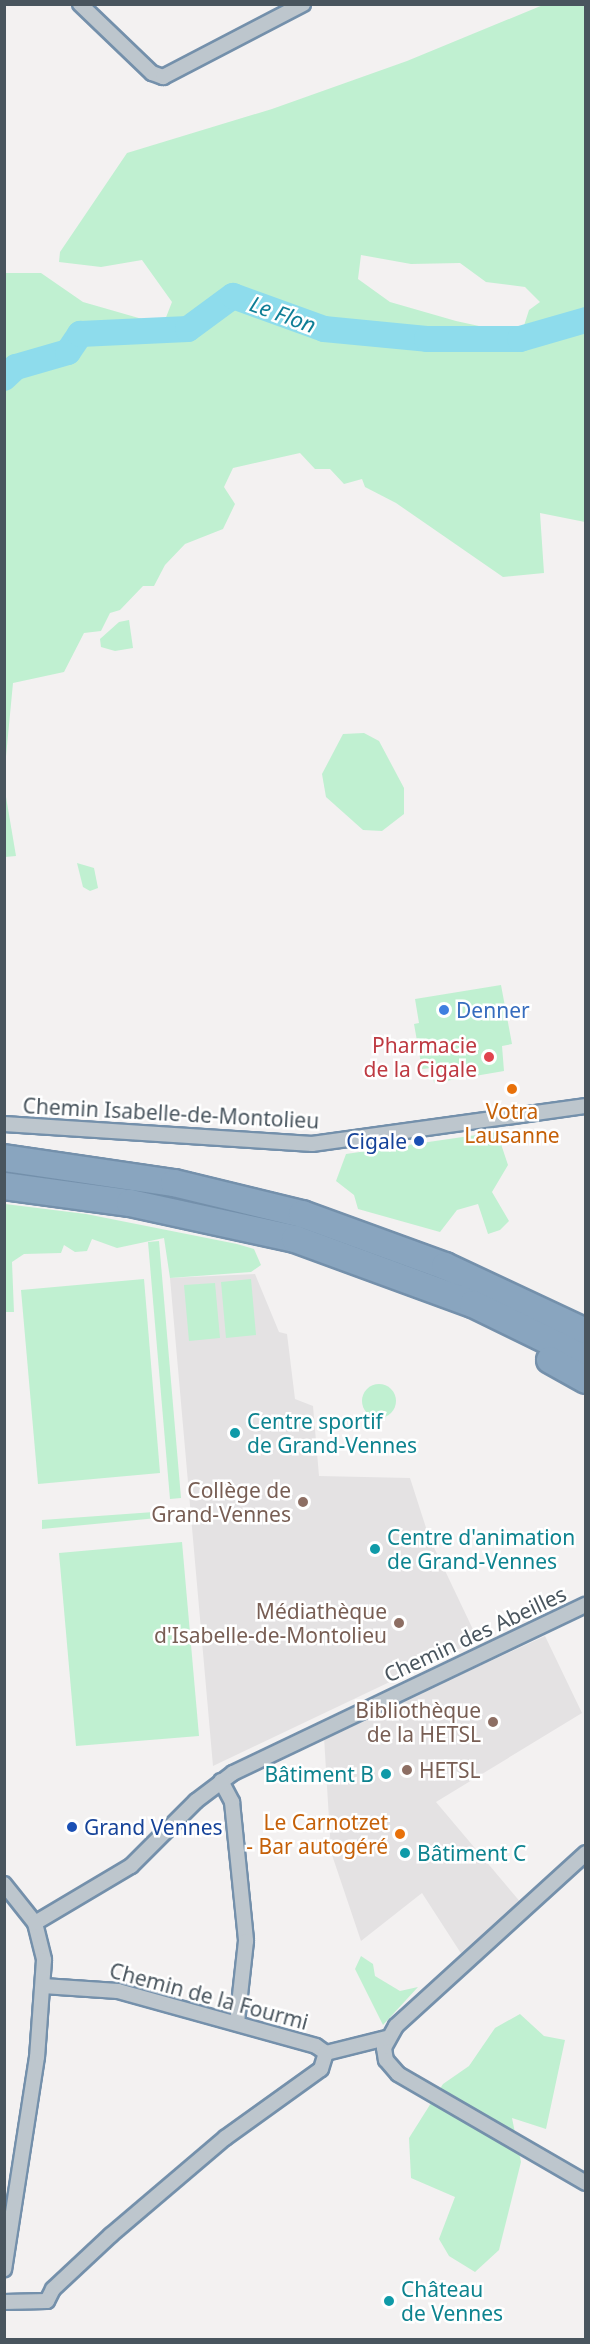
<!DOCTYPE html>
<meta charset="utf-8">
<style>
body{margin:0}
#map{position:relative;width:590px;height:2344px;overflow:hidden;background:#f3f1f1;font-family:"Noto Sans",sans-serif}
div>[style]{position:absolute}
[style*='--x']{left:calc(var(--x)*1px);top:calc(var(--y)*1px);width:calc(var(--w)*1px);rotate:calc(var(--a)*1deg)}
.education>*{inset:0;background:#e4e2e3}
.green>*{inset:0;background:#c0f0d1}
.round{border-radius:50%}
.river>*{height:26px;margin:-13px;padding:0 13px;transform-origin:13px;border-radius:13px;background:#8edcec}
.roads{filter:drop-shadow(2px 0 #7490ab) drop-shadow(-2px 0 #7490ab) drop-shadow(0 2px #7490ab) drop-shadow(0 -2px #7490ab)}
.minor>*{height:14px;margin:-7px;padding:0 7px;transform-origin:7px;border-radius:7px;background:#bdc6cd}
.motorway>*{height:26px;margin:-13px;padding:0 13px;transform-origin:13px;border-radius:13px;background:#89a5bf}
.dots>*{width:16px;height:16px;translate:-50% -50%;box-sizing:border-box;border:3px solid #fff;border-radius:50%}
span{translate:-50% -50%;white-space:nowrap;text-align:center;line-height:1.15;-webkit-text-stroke:5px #fff;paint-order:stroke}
.shop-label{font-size:21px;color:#366cbe}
.left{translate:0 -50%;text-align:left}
.health-label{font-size:21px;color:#be3a42}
.right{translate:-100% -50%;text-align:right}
.food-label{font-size:21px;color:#c56008}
.street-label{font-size:21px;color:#49555e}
.transit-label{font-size:21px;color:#164399}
.culture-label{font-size:21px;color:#0d838f}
.education-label{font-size:21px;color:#785e54}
.water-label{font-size:22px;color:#0e7e96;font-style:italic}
.frame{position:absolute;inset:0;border:6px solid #49555e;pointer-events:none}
</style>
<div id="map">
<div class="education">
<i style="clip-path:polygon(255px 1274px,279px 1332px,287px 1334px,295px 1399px,313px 1406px,319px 1476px,410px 1478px,429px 1537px,478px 1640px,213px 1766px,170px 1278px)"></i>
<i style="clip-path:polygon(545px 1636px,582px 1713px,436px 1802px,522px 1904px,464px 1958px,422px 1893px,361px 1941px,331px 1852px,324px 1737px)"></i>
</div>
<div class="green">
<i style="clip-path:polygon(evenodd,543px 5px,585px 5px,585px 522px,540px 513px,544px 573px,503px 577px,396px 503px,365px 487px,362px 479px,344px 484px,330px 469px,315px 469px,300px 453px,233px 468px,224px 487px,235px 504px,223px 529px,185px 544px,165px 565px,154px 586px,143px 586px,120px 610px,110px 613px,101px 631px,84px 633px,64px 672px,13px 683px,5px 767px,5px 273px,41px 273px,83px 302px,163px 325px,172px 302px,142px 260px,101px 267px,59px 262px,60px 252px,127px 153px,272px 109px,407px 61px,543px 5px,361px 255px,411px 264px,460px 263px,486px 282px,525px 287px,540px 302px,529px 310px,521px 335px,456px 321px,390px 302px,358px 279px,361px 255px)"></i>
<i style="clip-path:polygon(129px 620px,133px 648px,115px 651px,101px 647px,100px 639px,119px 622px)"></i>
<i style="clip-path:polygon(364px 733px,379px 741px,404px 788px,404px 814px,382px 831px,363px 830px,326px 797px,322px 774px,343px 734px)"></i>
<i style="clip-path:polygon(5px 791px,16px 856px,5px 857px,4px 857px)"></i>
<i style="clip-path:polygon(77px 863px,94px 868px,98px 888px,90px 891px,83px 887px)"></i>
<i style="clip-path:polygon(501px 985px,512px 1044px,502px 1046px,504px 1071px,434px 1083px,432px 1068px,422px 1069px,414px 1024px,419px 1023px,415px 999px)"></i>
<i style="clip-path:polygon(497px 1132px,508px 1165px,492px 1192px,509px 1221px,500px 1230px,488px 1234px,478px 1204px,457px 1210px,440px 1232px,358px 1209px,354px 1195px,336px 1181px,346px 1154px)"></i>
<i style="clip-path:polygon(5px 1204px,86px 1214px,237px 1244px,254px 1249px,261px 1265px,251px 1272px,170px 1278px,164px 1238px,117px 1248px,92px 1239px,87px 1251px,75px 1252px,64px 1245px,61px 1253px,24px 1254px,12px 1262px,14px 1312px,5px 1312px)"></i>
<i style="clip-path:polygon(159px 1241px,181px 1498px,170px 1499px,148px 1242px)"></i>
<i style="clip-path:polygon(144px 1279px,160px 1473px,38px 1484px,21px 1290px)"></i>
<i style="clip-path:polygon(251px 1279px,256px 1335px,226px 1338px,221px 1282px)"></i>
<i style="clip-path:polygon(215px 1283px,220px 1338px,189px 1341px,184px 1285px)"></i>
<i class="round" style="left:362px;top:1384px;width:34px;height:34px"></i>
<i style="clip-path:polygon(168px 1511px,168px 1517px,42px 1529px,42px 1520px)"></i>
<i style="clip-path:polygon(182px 1542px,199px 1736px,76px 1746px,59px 1553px)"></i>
<i style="clip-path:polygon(361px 1956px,373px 1964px,375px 1976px,400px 1991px,418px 1987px,383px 2025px,355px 1969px)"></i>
<i style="clip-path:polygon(520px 2014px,544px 2036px,565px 2040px,546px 2129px,512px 2118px,521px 2162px,499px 2250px,475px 2272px,449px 2256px,439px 2239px,455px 2197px,411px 2178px,409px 2138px,443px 2084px,469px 2066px,495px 2028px)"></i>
</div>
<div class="river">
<i style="--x:4;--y:378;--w:16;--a:-43"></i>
<i style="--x:16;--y:367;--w:54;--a:-16.1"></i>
<i style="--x:68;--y:352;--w:22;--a:-56"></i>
<i style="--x:80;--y:334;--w:108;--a:-2.7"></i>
<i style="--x:188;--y:329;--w:56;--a:-36.3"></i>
<i style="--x:233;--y:296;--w:97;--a:19.9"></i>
<i style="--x:324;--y:329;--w:103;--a:5.5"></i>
<i style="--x:427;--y:339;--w:93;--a:0"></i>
<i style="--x:520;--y:339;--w:69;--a:-16.1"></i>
</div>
<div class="roads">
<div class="minor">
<i style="--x:80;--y:4;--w:100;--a:43.8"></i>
<i style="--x:152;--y:73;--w:12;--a:20"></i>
<i style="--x:163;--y:77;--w:158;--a:-27.5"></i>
<i style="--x:4;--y:1124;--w:309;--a:3.7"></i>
<i style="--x:312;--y:1144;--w:277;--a:-7.9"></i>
<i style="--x:221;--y:1781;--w:24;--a:62"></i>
<i style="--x:232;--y:1802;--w:140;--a:84.2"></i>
<i style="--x:246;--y:1941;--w:82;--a:96.3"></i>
<i style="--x:586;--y:1853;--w:257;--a:137.7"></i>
<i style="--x:396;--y:2026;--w:25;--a:119"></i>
<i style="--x:384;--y:2048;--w:12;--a:81"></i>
<i style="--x:386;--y:2060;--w:18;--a:49"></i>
<i style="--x:398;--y:2074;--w:217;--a:30.1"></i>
<i style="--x:4;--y:1884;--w:50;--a:51.5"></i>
<i style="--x:35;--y:1923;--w:38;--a:76"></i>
<i style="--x:44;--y:1960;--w:97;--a:94.1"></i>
<i style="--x:37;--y:2057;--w:215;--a:98.8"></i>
<i style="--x:35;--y:1923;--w:112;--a:-30.7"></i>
<i style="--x:131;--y:1866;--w:92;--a:-45"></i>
<i style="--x:196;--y:1801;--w:46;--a:-37.1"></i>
<i style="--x:233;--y:1773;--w:391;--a:-25.5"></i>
<i style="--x:43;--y:1986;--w:75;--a:3.8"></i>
<i style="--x:118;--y:1991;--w:205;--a:15.5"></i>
<i style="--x:316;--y:2046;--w:12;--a:35"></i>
<i style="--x:326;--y:2053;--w:62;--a:-14"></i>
<i style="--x:4;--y:2302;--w:43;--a:-1.3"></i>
<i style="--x:47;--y:2301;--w:13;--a:-63"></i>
<i style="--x:53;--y:2289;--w:79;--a:-43"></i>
<i style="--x:111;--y:2235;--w:150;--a:-40.4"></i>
<i style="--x:225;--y:2138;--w:118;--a:-35.7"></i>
<i style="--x:321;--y:2069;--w:17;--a:-73"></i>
</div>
<div class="motorway">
<i style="--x:4;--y:1158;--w:172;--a:8.4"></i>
<i style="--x:174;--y:1183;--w:132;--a:13.6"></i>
<i style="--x:302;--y:1214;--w:152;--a:20"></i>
<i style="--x:445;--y:1266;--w:156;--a:25.1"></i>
<i style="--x:4;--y:1186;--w:127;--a:7.7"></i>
<i style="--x:130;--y:1203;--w:169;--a:12.3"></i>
<i style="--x:295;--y:1239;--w:189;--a:20.1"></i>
<i style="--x:473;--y:1304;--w:126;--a:26"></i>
<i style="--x:550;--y:1360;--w:41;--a:29.1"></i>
</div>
</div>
<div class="dots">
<i style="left:444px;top:1010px;background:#3f7fe0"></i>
<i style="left:489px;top:1057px;background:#e0444e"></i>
<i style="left:512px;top:1089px;background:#e8710a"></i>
<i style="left:419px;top:1141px;background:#1a4fb4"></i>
<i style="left:235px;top:1433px;background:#0f9aa8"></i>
<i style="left:303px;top:1502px;background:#8d6e63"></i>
<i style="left:375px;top:1549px;background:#0f9aa8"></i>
<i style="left:399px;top:1623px;background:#8d6e63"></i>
<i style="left:493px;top:1722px;background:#8d6e63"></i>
<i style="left:407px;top:1770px;background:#8d6e63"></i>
<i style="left:386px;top:1774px;background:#0f9aa8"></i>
<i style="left:72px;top:1827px;background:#1a4fb4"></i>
<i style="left:400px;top:1834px;background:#e8710a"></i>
<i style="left:405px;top:1853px;background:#0f9aa8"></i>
<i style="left:389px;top:2301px;background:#0f9aa8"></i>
</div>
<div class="shop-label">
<span class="left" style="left:456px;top:1010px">Denner</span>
</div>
<div class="health-label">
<span class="right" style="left:477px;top:1057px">Pharmacie<br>de la Cigale</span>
</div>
<div class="food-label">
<span style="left:512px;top:1123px">Votra<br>Lausanne</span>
<span class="right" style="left:388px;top:1834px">Le Carnotzet<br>- Bar autogéré</span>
</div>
<div class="street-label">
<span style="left:171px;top:1113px;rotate:3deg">Chemin Isabelle-de-Montolieu</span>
<span style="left:475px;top:1634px;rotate:-25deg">Chemin des Abeilles</span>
<span style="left:209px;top:1996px;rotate:15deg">Chemin de la Fourmi</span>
</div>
<div class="transit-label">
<span class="right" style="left:407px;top:1141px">Cigale</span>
<span class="left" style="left:84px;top:1827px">Grand Vennes</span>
</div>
<div class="culture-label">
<span class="left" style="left:247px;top:1433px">Centre sportif<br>de Grand-Vennes</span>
<span class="left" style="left:387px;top:1549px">Centre d'animation<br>de Grand-Vennes</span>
<span class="right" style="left:374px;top:1774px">Bâtiment B</span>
<span class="left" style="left:417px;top:1853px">Bâtiment C</span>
<span class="left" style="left:401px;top:2301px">Château<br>de Vennes</span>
</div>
<div class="education-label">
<span class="right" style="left:291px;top:1502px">Collège de<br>Grand-Vennes</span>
<span class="right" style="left:387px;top:1623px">Médiathèque<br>d'Isabelle-de-Montolieu</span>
<span class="right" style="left:481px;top:1722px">Bibliothèque<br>de la HETSL</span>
<span class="left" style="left:419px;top:1770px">HETSL</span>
</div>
<div class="water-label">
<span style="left:283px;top:314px;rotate:20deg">Le Flon</span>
</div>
<div class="frame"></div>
</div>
